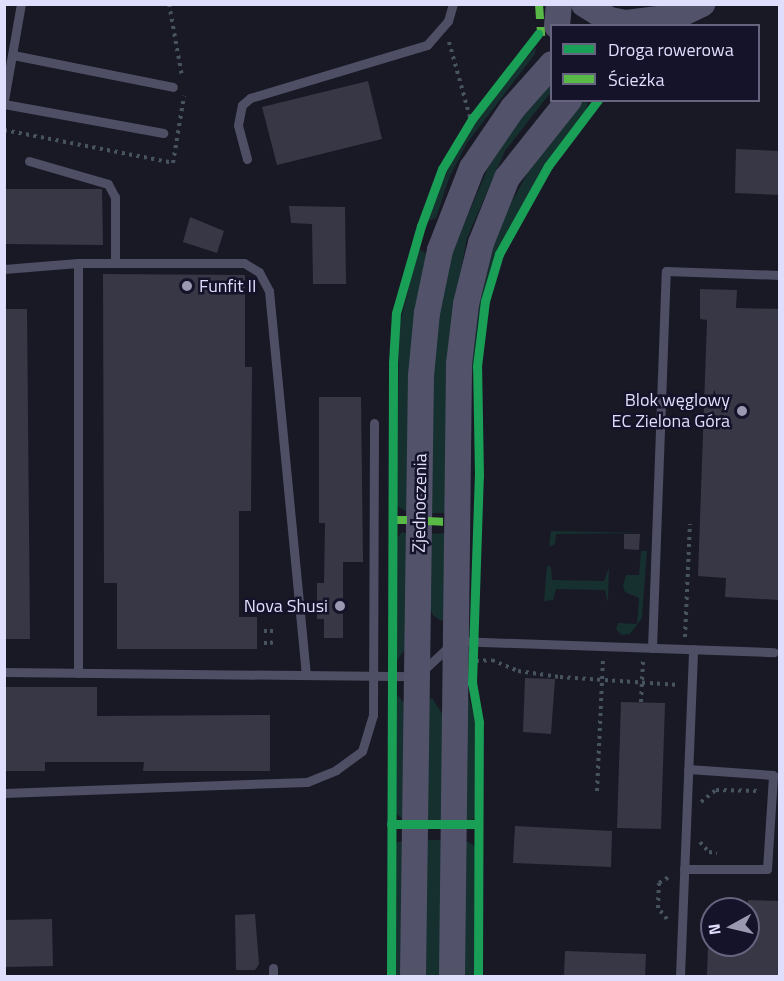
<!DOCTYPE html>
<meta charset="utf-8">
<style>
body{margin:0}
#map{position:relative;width:784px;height:981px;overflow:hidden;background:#191825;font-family:"Titillium Web",sans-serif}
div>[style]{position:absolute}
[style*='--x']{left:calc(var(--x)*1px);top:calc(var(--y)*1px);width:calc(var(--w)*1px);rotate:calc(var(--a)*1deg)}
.green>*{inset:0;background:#16302f}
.building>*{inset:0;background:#383746}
.path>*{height:4px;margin-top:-2px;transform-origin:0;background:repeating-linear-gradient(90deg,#475460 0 3px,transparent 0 7.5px)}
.lane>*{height:9px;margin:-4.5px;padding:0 4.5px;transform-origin:4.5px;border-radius:4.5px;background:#4e4e65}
.secondary>*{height:26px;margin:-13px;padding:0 13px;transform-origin:13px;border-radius:13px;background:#52536b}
.quiet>*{height:8px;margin-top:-4px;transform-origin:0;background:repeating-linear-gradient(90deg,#58b947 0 15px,transparent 0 23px)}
.cycleway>*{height:9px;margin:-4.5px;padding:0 4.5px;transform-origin:4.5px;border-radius:4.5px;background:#1a9f57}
.dots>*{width:16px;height:16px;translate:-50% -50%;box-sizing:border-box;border:3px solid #15132a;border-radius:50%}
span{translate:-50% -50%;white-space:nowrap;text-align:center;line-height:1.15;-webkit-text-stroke:5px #15132a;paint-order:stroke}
.poi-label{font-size:18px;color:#dfdefd}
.left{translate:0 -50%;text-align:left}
.right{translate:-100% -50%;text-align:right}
.street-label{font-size:18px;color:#dfdefd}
.frame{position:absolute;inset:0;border:6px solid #dfdefd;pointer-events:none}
.legend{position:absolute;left:550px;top:24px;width:210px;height:78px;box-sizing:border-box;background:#15132a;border:2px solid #66647e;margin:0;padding:8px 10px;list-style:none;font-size:18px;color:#dfdefd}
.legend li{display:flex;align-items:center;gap:12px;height:30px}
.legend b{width:30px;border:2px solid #66647e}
.north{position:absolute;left:700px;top:897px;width:60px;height:60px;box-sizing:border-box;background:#15132a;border:2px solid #66647e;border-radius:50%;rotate:262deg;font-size:16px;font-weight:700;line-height:24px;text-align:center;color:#dfdefd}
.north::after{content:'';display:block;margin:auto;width:21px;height:27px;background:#9a99b1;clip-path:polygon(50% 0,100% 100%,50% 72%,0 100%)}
</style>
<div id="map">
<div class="green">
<i style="clip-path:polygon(536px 47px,535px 54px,467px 143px,449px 178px,436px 218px,426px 222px,454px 155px,480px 113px)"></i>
<i style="clip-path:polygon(551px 81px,551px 92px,505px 151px,467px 238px,452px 318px,445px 513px,428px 513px,429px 374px,446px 266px,488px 168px,521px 117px)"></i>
<i style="clip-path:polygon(584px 101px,588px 103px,585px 113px,521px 207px,492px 264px,478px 320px,470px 397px,468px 361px,484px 269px,505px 214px,532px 165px)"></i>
<i style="clip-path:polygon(418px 249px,426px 253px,412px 336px,409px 513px,397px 506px,399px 328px)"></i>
<i style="clip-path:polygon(551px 531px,646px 533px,556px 534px,555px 544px,549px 547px)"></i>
<i style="clip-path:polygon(402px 532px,408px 534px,406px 648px,396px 662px,396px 539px)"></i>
<i style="clip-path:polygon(446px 533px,444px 619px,441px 621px,433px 615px,429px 606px,428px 534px)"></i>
<i style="clip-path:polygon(641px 551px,647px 551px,642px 618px,630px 634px,622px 635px,616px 629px,618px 623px,637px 624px,639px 598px,625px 592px,623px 586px,626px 575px,639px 575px)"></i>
<i style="clip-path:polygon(547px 566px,551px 567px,552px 580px,604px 581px,609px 568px,608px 603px,605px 590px,556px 589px,553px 600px,544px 601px)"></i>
<i style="clip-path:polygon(467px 691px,475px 720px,475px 818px,471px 820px,464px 820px)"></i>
<i style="clip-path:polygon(395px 692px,406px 705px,406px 821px,395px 813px)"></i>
<i style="clip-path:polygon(432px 698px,443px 715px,444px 821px,426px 821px,427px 701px)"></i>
<i style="clip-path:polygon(426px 840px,444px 840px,443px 976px,425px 976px)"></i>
<i style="clip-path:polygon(464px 840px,475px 846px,474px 976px,463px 976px)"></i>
<i style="clip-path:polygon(406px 841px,404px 976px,394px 976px,395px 849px,397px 842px)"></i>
</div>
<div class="building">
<i style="clip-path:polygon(368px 81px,382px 139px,277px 165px,262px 107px)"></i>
<i style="clip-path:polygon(736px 149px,780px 151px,780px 195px,735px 193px)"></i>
<i style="clip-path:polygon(4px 189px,102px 189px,103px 245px,4px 244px)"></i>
<i style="clip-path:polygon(289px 206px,345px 207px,346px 284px,313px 284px,312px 224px,291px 223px)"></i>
<i style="clip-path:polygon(190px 217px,224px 231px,217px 253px,183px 242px)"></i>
<i style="clip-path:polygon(103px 274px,245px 275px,245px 367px,252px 367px,251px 511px,239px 511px,239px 617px,257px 617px,257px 649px,117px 649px,117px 583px,104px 583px)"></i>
<i style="clip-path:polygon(700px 289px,737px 290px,736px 308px,780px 309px,780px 600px,725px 597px,726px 578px,698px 576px,707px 320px,700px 319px)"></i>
<i style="clip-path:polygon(4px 309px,27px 309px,30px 639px,4px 639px)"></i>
<i style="clip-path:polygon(319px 397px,361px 397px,363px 562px,343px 562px,343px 638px,324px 638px,324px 619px,317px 619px,317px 583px,324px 583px,325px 523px,319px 523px)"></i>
<i style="clip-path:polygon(624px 534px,640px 534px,639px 550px,624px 549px)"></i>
<i style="clip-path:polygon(525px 678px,555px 679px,551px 734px,523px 732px)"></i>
<i style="clip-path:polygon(4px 687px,97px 687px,97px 716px,270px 715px,270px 771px,143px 771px,144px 762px,45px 762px,45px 771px,4px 771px)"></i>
<i style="clip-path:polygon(621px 702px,665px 703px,661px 829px,617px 828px)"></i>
<i style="clip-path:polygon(515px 826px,612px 831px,611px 867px,513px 863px)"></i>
<i style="clip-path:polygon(748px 900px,780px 901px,780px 976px,707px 976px,708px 945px,748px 945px)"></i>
<i style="clip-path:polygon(255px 914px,259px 964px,255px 970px,236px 970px,235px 915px)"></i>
<i style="clip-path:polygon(52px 919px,53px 966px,4px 967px,4px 920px)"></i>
<i style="clip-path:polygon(565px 951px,646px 954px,645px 976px,564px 976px)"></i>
</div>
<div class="path">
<i style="--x:169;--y:4;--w:73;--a:79.8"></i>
<i style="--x:449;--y:42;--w:82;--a:74.4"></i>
<i style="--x:4;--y:130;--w:172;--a:11"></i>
<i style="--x:173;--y:163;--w:68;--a:-80.7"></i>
<i style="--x:264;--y:631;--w:3;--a:0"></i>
<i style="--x:270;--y:631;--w:4;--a:0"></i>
<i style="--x:685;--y:637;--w:113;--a:-87.5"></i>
<i style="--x:264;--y:643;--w:3;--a:0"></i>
<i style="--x:270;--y:643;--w:4;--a:-14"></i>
<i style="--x:476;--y:661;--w:16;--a:-4"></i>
<i style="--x:492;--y:660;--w:28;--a:23"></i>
<i style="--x:518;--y:671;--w:42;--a:8.1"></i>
<i style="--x:560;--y:677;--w:119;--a:3.8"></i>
<i style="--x:641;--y:702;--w:41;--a:-87.2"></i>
<i style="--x:597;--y:791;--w:132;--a:-87.4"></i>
<i style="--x:701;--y:802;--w:19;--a:-39"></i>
<i style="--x:716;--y:790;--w:45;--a:1.3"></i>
<i style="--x:700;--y:842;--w:13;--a:48"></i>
<i style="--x:709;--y:852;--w:8;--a:7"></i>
<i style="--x:667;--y:919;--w:14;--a:-129"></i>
<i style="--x:658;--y:908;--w:25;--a:-88"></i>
<i style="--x:659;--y:883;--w:12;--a:-31"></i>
</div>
<div class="lane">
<i style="--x:13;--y:55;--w:163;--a:11.3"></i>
<i style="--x:4;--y:100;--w:97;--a:-80"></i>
<i style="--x:4;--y:104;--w:162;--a:10.3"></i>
<i style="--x:247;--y:159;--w:35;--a:-105"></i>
<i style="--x:238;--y:125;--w:20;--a:-79"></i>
<i style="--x:242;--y:105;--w:11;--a:-41"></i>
<i style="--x:250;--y:98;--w:185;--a:-16.7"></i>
<i style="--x:427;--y:45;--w:32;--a:-49"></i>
<i style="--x:448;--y:21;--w:18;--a:-74"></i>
<i style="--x:29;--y:161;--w:82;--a:16.2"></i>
<i style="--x:108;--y:184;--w:15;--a:62"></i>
<i style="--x:115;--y:197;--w:66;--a:90"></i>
<i style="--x:78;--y:263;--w:410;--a:90"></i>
<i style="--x:4;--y:269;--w:74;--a:-4.6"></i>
<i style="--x:78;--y:263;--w:166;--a:0"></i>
<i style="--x:244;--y:263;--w:17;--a:31"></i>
<i style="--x:259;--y:272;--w:21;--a:62"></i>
<i style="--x:269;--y:291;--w:386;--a:84.5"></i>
<i style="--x:652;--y:648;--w:377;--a:-87.9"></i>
<i style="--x:666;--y:271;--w:114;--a:2"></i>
<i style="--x:4;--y:672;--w:413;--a:0.6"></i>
<i style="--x:417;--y:676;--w:52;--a:-42.6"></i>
<i style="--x:455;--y:641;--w:319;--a:2"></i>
<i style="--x:4;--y:793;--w:303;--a:-2.1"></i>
<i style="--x:307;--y:782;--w:31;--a:-22"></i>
<i style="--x:336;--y:770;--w:32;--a:-36"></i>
<i style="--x:362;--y:751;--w:38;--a:-73"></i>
<i style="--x:373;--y:715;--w:292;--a:-89.8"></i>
<i style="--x:684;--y:869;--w:83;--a:0"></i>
<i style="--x:767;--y:869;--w:94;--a:-86.3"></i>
<i style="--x:773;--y:775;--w:85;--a:-176"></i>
<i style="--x:273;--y:976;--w:8;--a:-90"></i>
<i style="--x:680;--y:976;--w:327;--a:-87.7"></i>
</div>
<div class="secondary">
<i style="--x:584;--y:4;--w:31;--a:32"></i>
<i style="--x:610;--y:20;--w:16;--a:11"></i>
<i style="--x:626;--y:23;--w:47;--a:-7.3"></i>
<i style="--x:660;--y:24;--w:47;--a:-25.5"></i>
<i style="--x:557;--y:26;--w:22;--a:-85"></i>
<i style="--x:413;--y:976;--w:600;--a:-89.24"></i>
<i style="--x:421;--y:376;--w:63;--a:-84.6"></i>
<i style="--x:427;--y:313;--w:64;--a:-78.3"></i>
<i style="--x:440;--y:250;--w:88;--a:-68.7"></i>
<i style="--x:472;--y:168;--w:73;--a:-55.7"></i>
<i style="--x:513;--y:108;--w:59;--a:-48.4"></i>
<i style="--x:452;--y:976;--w:612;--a:-89.34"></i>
<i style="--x:459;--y:364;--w:60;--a:-83.3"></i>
<i style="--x:466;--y:304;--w:63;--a:-76.2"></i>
<i style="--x:481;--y:243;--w:70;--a:-68.2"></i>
<i style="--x:507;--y:178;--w:100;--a:-51.5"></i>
</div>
<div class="quiet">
<i style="--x:539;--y:4;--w:32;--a:86"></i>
<i style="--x:392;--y:520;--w:17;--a:0"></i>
<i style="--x:428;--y:521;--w:19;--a:3"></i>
</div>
<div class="cycleway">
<i style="--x:391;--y:824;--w:87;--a:0"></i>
<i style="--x:391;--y:976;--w:613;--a:-89.81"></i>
<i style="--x:393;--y:363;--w:50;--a:-86.6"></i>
<i style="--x:396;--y:313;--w:91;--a:-74"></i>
<i style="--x:421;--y:226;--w:61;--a:-69.8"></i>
<i style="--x:442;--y:169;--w:58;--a:-59"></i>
<i style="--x:472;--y:119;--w:108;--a:-52.2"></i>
<i style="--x:478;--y:976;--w:254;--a:-89.8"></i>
<i style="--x:479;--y:722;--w:40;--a:-100"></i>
<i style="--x:472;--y:683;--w:207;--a:-88.1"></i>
<i style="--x:479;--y:476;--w:110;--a:-91"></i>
<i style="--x:477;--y:366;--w:65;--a:-83"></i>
<i style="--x:485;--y:301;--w:49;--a:-73.4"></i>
<i style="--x:499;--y:254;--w:101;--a:-60.9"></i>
<i style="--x:548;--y:166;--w:83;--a:-52.9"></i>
</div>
<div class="dots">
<i style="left:187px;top:286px;background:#9a99b1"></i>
<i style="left:742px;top:411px;background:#9a99b1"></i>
<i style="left:340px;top:606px;background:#9a99b1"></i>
</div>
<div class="poi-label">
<span class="left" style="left:199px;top:286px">Funfit II</span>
<span class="right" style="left:730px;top:411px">Blok węglowy<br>EC Zielona Góra</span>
<span class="right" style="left:328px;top:606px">Nova Shusi</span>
</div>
<div class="street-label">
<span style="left:420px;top:503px;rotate:-89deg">Zjednoczenia</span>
</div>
<div class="frame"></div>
<ul class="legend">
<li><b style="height:8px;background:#1a9f57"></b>Droga rowerowa</li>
<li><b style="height:8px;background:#58b947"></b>Ścieżka</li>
</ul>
<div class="north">N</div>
</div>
